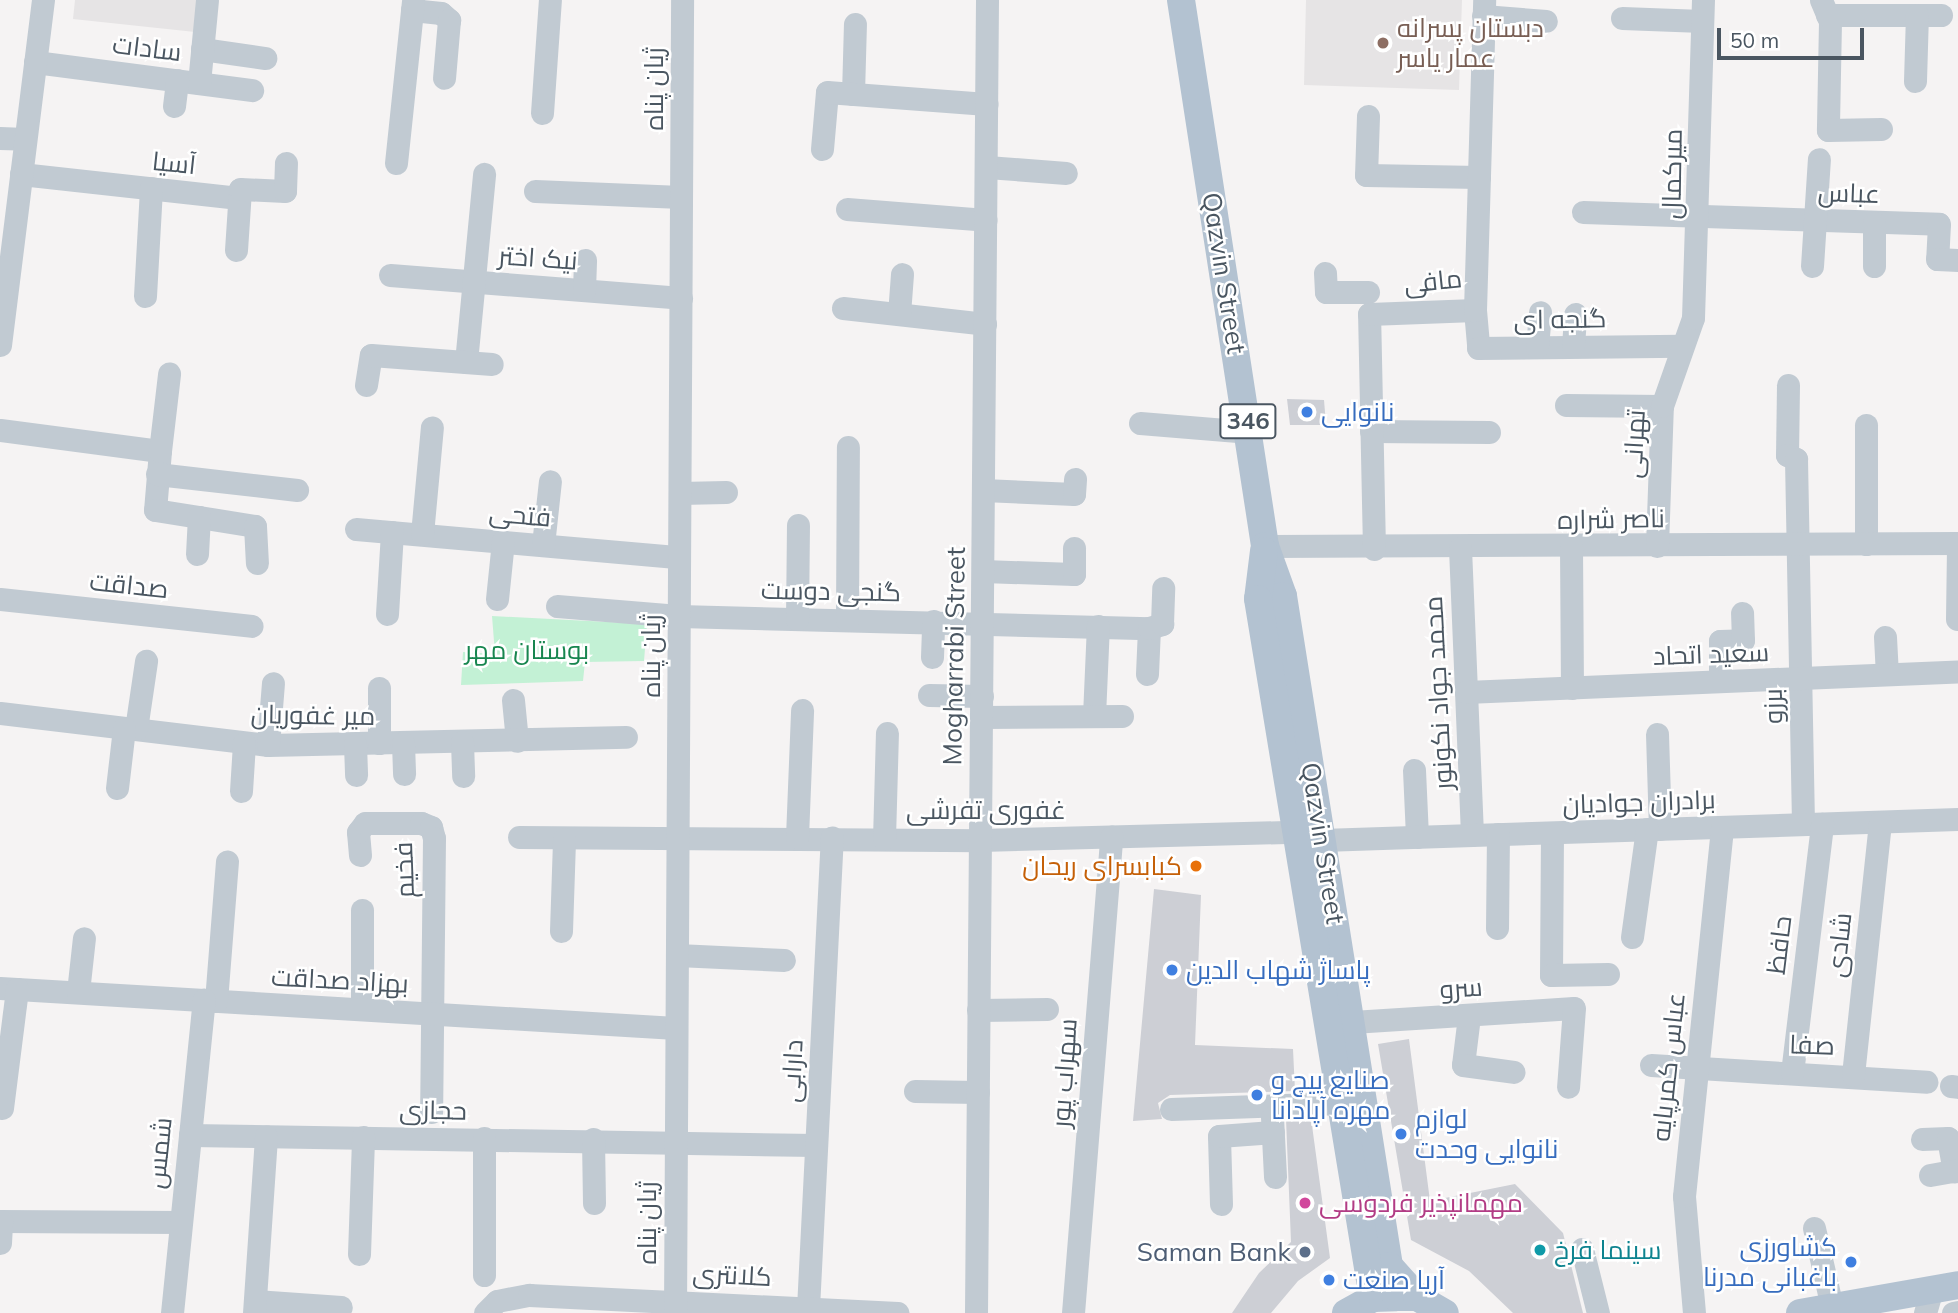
<!DOCTYPE html>
<meta charset="utf-8">
<style>
body{margin:0}
#map{position:relative;width:1958px;height:1313px;overflow:hidden;background:#f5f3f3;font-family:Mulish,Cairo,sans-serif}
div>[style]{position:absolute}
[style*='--x']{left:calc(var(--x)*1px);top:calc(var(--y)*1px);width:calc(var(--w)*1px);rotate:calc(var(--a)*1deg)}
.education>*{inset:0;background:#e6e4e5}
.green>*{inset:0;background:#c3f1d5}
.building>*{inset:0;background:#cdcfd5}
.minor>*{height:23px;margin:-11.5px;padding:0 11.5px;transform-origin:11.5px;border-radius:11.5px;background:#c1cad2}
.major>*{height:28px;margin:-14px;padding:0 14px;transform-origin:14px;border-radius:14px;background:#b3c2d1}
.dots>*{width:19px;height:19px;translate:-50% -50%;box-sizing:border-box;border:4px solid #fff;border-radius:50%}
span{translate:-50% -50%;white-space:nowrap;text-align:center;line-height:1.15;-webkit-text-stroke:5px #fff;paint-order:stroke}
.shield-label span{padding:2px 5px;background:#fff;border:2px solid;border-radius:5px;-webkit-text-stroke-width:0}
.shield-label{font-size:24px;color:#4a5661;font-weight:700}
.education-label{font-size:26px;color:#785e54}
.left{translate:0 -50%;text-align:left}
.street-label{font-size:26px;color:#4a5661}
.shop-label{font-size:26px;color:#366cbe}
.right{translate:-100% -50%;text-align:right}
.park-label{font-size:26px;color:#17864f}
.food-label{font-size:26px;color:#c56008}
.hotel-label{font-size:26px;color:#b23c85}
.culture-label{font-size:26px;color:#0d838f}
.service-label{font-size:26px;color:#4e5e75}
.scale{position:absolute;left:1717px;top:28px;width:147px;height:32px;box-sizing:border-box;border:4px solid #4a5661;border-top:0;padding-left:9px;font-size:21px;line-height:24px;white-space:nowrap;color:#4a5661;-webkit-text-stroke:5px #fff;paint-order:stroke}
</style>
<div id="map">
<div class="education">
<i style="clip-path:polygon(75px 0,199px 0,195px 32px,73px 19px)"></i>
<i style="clip-path:polygon(1306px 0,1462px 0,1459px 90px,1304px 85px)"></i>
</div>
<div class="green">
<i style="clip-path:polygon(492px 616px,647px 624px,644px 661px,585px 662px,583px 681px,461px 685px,463px 652px,495px 654px)"></i>
</div>
<div class="building">
<i style="clip-path:polygon(1287px 399px,1324px 400px,1326px 425px,1290px 425px)"></i>
<i style="clip-path:polygon(1154px 889px,1201px 895px,1195px 1045px,1293px 1049px,1295px 1091px,1170px 1095px,1158px 1103px,1162px 1119px,1133px 1121px)"></i>
<i style="clip-path:polygon(1409px 1039px,1430px 1201px,1515px 1184px,1563px 1233px,1583px 1313px,1513px 1313px,1469px 1271px,1411px 1240px,1378px 1044px)"></i>
<i style="clip-path:polygon(1311px 1118px,1330px 1258px,1298px 1281px,1271px 1313px,1232px 1313px,1259px 1273px,1291px 1242px,1286px 1119px)"></i>
</div>
<div class="minor">
<i style="--x:1821;--y:0;--w:23;--a:67"></i>
<i style="--x:1830;--y:21;--w:109;--a:91.1"></i>
<i style="--x:1828;--y:130;--w:53;--a:-1.1"></i>
<i style="--x:412;--y:10;--w:29;--a:6"></i>
<i style="--x:441;--y:13;--w:11;--a:41"></i>
<i style="--x:449;--y:20;--w:58;--a:94.9"></i>
<i style="--x:1827;--y:15;--w:114;--a:0"></i>
<i style="--x:1483;--y:16;--w:63;--a:4.5"></i>
<i style="--x:1622;--y:18;--w:80;--a:2.1"></i>
<i style="--x:202;--y:49;--w:64;--a:8.1"></i>
<i style="--x:35;--y:62;--w:219;--a:7.4"></i>
<i style="--x:1915;--y:81;--w:66;--a:-88.3"></i>
<i style="--x:199;--y:83;--w:83;--a:-84.5"></i>
<i style="--x:853;--y:94;--w:70;--a:-88.4"></i>
<i style="--x:174;--y:106;--w:26;--a:-83"></i>
<i style="--x:542;--y:113;--w:113;--a:-86"></i>
<i style="--x:1368;--y:116;--w:59;--a:91.9"></i>
<i style="--x:1366;--y:175;--w:113;--a:1"></i>
<i style="--x:0;--y:138;--w:25;--a:2"></i>
<i style="--x:822;--y:149;--w:57;--a:-85"></i>
<i style="--x:827;--y:92;--w:160;--a:4.3"></i>
<i style="--x:396;--y:163;--w:164;--a:-84"></i>
<i style="--x:987;--y:167;--w:79;--a:4.3"></i>
<i style="--x:21;--y:174;--w:219;--a:6.3"></i>
<i style="--x:535;--y:191;--w:146;--a:2.4"></i>
<i style="--x:847;--y:209;--w:139;--a:4.5"></i>
<i style="--x:1583;--y:212;--w:356;--a:1.9"></i>
<i style="--x:1939;--y:224;--w:35;--a:93"></i>
<i style="--x:1937;--y:259;--w:21;--a:3"></i>
<i style="--x:236;--y:250;--w:61;--a:-86.2"></i>
<i style="--x:240;--y:189;--w:45;--a:2.5"></i>
<i style="--x:285;--y:191;--w:28;--a:-88"></i>
<i style="--x:1812;--y:266;--w:107;--a:-86.3"></i>
<i style="--x:1874;--y:266;--w:43;--a:-90"></i>
<i style="--x:1325;--y:273;--w:19;--a:87"></i>
<i style="--x:1326;--y:292;--w:42;--a:0"></i>
<i style="--x:390;--y:275;--w:292;--a:4.5"></i>
<i style="--x:584;--y:290;--w:30;--a:-88"></i>
<i style="--x:145;--y:296;--w:108;--a:-86.8"></i>
<i style="--x:843;--y:308;--w:143;--a:6.4"></i>
<i style="--x:1475;--y:310;--w:38;--a:85"></i>
<i style="--x:1478;--y:348;--w:203;--a:-0.6"></i>
<i style="--x:899;--y:314;--w:40;--a:-85.7"></i>
<i style="--x:0;--y:345;--w:348;--a:-82.9"></i>
<i style="--x:1573;--y:346;--w:32;--a:-86"></i>
<i style="--x:1537;--y:347;--w:35;--a:-85"></i>
<i style="--x:466;--y:362;--w:189;--a:-84.5"></i>
<i style="--x:366;--y:385;--w:30;--a:-81"></i>
<i style="--x:371;--y:355;--w:121;--a:4.3"></i>
<i style="--x:1788;--y:385;--w:70;--a:90.8"></i>
<i style="--x:1787;--y:455;--w:10;--a:24"></i>
<i style="--x:1796;--y:459;--w:365;--a:88.9"></i>
<i style="--x:1566;--y:405;--w:96;--a:0.6"></i>
<i style="--x:1140;--y:423;--w:110;--a:4.7"></i>
<i style="--x:0;--y:430;--w:161;--a:7.5"></i>
<i style="--x:160;--y:451;--w:59;--a:94.8"></i>
<i style="--x:155;--y:510;--w:101;--a:9.1"></i>
<i style="--x:255;--y:526;--w:37;--a:87"></i>
<i style="--x:1371;--y:431;--w:118;--a:0.5"></i>
<i style="--x:160;--y:451;--w:78;--a:-83.3"></i>
<i style="--x:157;--y:474;--w:141;--a:6.5"></i>
<i style="--x:983;--y:490;--w:91;--a:2.5"></i>
<i style="--x:1074;--y:494;--w:15;--a:-86"></i>
<i style="--x:680;--y:493;--w:46;--a:-1.2"></i>
<i style="--x:356;--y:529;--w:324;--a:5"></i>
<i style="--x:422;--y:534;--w:107;--a:-84.7"></i>
<i style="--x:1866;--y:544;--w:119;--a:-90"></i>
<i style="--x:543;--y:545;--w:64;--a:-83.8"></i>
<i style="--x:1265;--y:546;--w:693;--a:-0.25"></i>
<i style="--x:1657;--y:546;--w:140;--a:-88"></i>
<i style="--x:1662;--y:406;--w:93;--a:-70.6"></i>
<i style="--x:1693;--y:318;--w:318;--a:-88.2"></i>
<i style="--x:1571;--y:547;--w:141;--a:89.6"></i>
<i style="--x:1460;--y:548;--w:287;--a:87.6"></i>
<i style="--x:1374;--y:549;--w:235;--a:-91.2"></i>
<i style="--x:1369;--y:314;--w:106;--a:-2.2"></i>
<i style="--x:1475;--y:310;--w:310;--a:-88.3"></i>
<i style="--x:197;--y:554;--w:37;--a:-87"></i>
<i style="--x:983;--y:571;--w:91;--a:1.9"></i>
<i style="--x:1074;--y:574;--w:26;--a:-90"></i>
<i style="--x:0;--y:599;--w:253;--a:6.1"></i>
<i style="--x:497;--y:599;--w:58;--a:-84.1"></i>
<i style="--x:557;--y:606;--w:122;--a:4.7"></i>
<i style="--x:679;--y:616;--w:470;--a:1.5"></i>
<i style="--x:1149;--y:628;--w:46;--a:92.5"></i>
<i style="--x:387;--y:614;--w:82;--a:-86.5"></i>
<i style="--x:797;--y:619;--w:94;--a:-89.4"></i>
<i style="--x:1957;--y:619;--w:76;--a:-89.2"></i>
<i style="--x:847;--y:620;--w:173;--a:-89.7"></i>
<i style="--x:1149;--y:628;--w:14;--a:-17"></i>
<i style="--x:1162;--y:624;--w:36;--a:-88"></i>
<i style="--x:1885;--y:637;--w:37;--a:87"></i>
<i style="--x:932;--y:657;--w:36;--a:-88"></i>
<i style="--x:1720;--y:681;--w:40;--a:-90"></i>
<i style="--x:1720;--y:641;--w:23;--a:-2"></i>
<i style="--x:1743;--y:640;--w:27;--a:-92"></i>
<i style="--x:1466;--y:692;--w:492;--a:-2.4"></i>
<i style="--x:929;--y:695;--w:53;--a:1.1"></i>
<i style="--x:513;--y:700;--w:41;--a:84.4"></i>
<i style="--x:0;--y:713;--w:270;--a:6.8"></i>
<i style="--x:268;--y:745;--w:358;--a:-1.3"></i>
<i style="--x:1094;--y:716;--w:90;--a:-87.5"></i>
<i style="--x:981;--y:717;--w:141;--a:-0.4"></i>
<i style="--x:136;--y:729;--w:69;--a:-81.6"></i>
<i style="--x:1657;--y:734;--w:95;--a:88.2"></i>
<i style="--x:462;--y:742;--w:34;--a:88"></i>
<i style="--x:379;--y:743;--w:55;--a:-90"></i>
<i style="--x:403;--y:743;--w:31;--a:88"></i>
<i style="--x:355;--y:744;--w:31;--a:88"></i>
<i style="--x:268;--y:745;--w:62;--a:-85.4"></i>
<i style="--x:1414;--y:770;--w:67;--a:87.4"></i>
<i style="--x:117;--y:788;--w:60;--a:-83.3"></i>
<i style="--x:241;--y:791;--w:48;--a:-86.4"></i>
<i style="--x:1552;--y:833;--w:142;--a:90.4"></i>
<i style="--x:1551;--y:975;--w:57;--a:-1"></i>
<i style="--x:519;--y:837;--w:461;--a:0.4"></i>
<i style="--x:980;--y:840;--w:315;--a:-1.5"></i>
<i style="--x:797;--y:837;--w:127;--a:-87.7"></i>
<i style="--x:884;--y:839;--w:106;--a:-88.4"></i>
<i style="--x:1322;--y:840;--w:636;--a:-1.89"></i>
<i style="--x:360;--y:855;--w:23;--a:-95"></i>
<i style="--x:358;--y:832;--w:11;--a:-52"></i>
<i style="--x:365;--y:823;--w:56;--a:0"></i>
<i style="--x:421;--y:823;--w:11;--a:22"></i>
<i style="--x:431;--y:827;--w:11;--a:75"></i>
<i style="--x:434;--y:838;--w:274;--a:90.6"></i>
<i style="--x:362;--y:910;--w:99;--a:90"></i>
<i style="--x:1497;--y:928;--w:94;--a:-89.4"></i>
<i style="--x:561;--y:931;--w:92;--a:-88.1"></i>
<i style="--x:1632;--y:937;--w:109;--a:-82.1"></i>
<i style="--x:677;--y:955;--w:107;--a:2.7"></i>
<i style="--x:0;--y:988;--w:677;--a:3.39"></i>
<i style="--x:78;--y:992;--w:54;--a:-83.7"></i>
<i style="--x:216;--y:1001;--w:140;--a:-85.5"></i>
<i style="--x:978;--y:1010;--w:69;--a:-0.8"></i>
<i style="--x:1469;--y:1016;--w:49;--a:97"></i>
<i style="--x:1463;--y:1065;--w:51;--a:7.8"></i>
<i style="--x:1352;--y:1022;--w:222;--a:-3.6"></i>
<i style="--x:1574;--y:1008;--w:79;--a:94.3"></i>
<i style="--x:1651;--y:1065;--w:276;--a:3.5"></i>
<i style="--x:1792;--y:1073;--w:251;--a:-83.1"></i>
<i style="--x:1853;--y:1075;--w:254;--a:-83.9"></i>
<i style="--x:1951;--y:1086;--w:7;--a:8"></i>
<i style="--x:915;--y:1091;--w:63;--a:0.9"></i>
<i style="--x:2;--y:1108;--w:120;--a:-82.8"></i>
<i style="--x:1171;--y:1109;--w:172;--a:-2"></i>
<i style="--x:1272;--y:1117;--w:60;--a:87.1"></i>
<i style="--x:190;--y:1135;--w:626;--a:0.92"></i>
<i style="--x:484;--y:1138;--w:137;--a:90"></i>
<i style="--x:593;--y:1139;--w:64;--a:89.1"></i>
<i style="--x:1922;--y:1139;--w:26;--a:-2"></i>
<i style="--x:1948;--y:1138;--w:34;--a:80"></i>
<i style="--x:1930;--y:1175;--w:28;--a:-10"></i>
<i style="--x:1221;--y:1204;--w:68;--a:-91.7"></i>
<i style="--x:1219;--y:1136;--w:54;--a:-4.2"></i>
<i style="--x:0;--y:1221;--w:180;--a:0.3"></i>
<i style="--x:1814;--y:1228;--w:81;--a:77.2"></i>
<i style="--x:0;--y:1243;--w:22;--a:-87"></i>
<i style="--x:1582;--y:1249;--w:66;--a:76"></i>
<i style="--x:359;--y:1254;--w:117;--a:-88"></i>
<i style="--x:255;--y:1301;--w:86;--a:4"></i>
<i style="--x:808;--y:1308;--w:471;--a:-87.1"></i>
<i style="--x:172;--y:1313;--w:315;--a:-84.2"></i>
<i style="--x:254;--y:1313;--w:177;--a:-86.1"></i>
<i style="--x:485;--y:1313;--w:17;--a:-45"></i>
<i style="--x:497;--y:1301;--w:33;--a:-11"></i>
<i style="--x:529;--y:1295;--w:369;--a:2.8"></i>
<i style="--x:675;--y:1313;--w:1313;--a:-89.69"></i>
<i style="--x:976;--y:1313;--w:1313;--a:-89.52"></i>
<i style="--x:1073;--y:1313;--w:478;--a:-85.4"></i>
<i style="--x:1694;--y:1313;--w:117;--a:-94.9"></i>
<i style="--x:1684;--y:1196;--w:371;--a:-84.1"></i>
<i style="--x:1925;--y:1313;--w:25;--a:-74"></i>
<i style="--x:1953;--y:1313;--w:5;--a:-11"></i>
</div>
<div class="major">
<i style="--x:1181;--y:0;--w:552;--a:81.25"></i>
<i style="--x:1265;--y:546;--w:53;--a:70.2"></i>
<i style="--x:1283;--y:596;--w:678;--a:81.01"></i>
<i style="--x:1389;--y:1266;--w:42;--a:47.9"></i>
<i style="--x:1264;--y:551;--w:48;--a:97.1"></i>
<i style="--x:1258;--y:599;--w:708;--a:80.66"></i>
<i style="--x:1346;--y:1313;--w:31;--a:-29"></i>
<i style="--x:1373;--y:1298;--w:23;--a:-2"></i>
<i style="--x:1396;--y:1297;--w:21;--a:0"></i>
<i style="--x:1417;--y:1297;--w:32;--a:30"></i>
<i style="--x:1800;--y:1313;--w:160;--a:-10"></i>
</div>
<div class="dots">
<i style="left:1383px;top:43px;background:#8d6e63"></i>
<i style="left:1307px;top:412px;background:#3f7fe0"></i>
<i style="left:1196px;top:866px;background:#e8710a"></i>
<i style="left:1172px;top:970px;background:#3f7fe0"></i>
<i style="left:1257px;top:1095px;background:#3f7fe0"></i>
<i style="left:1401px;top:1134px;background:#3f7fe0"></i>
<i style="left:1305px;top:1203px;background:#d1479c"></i>
<i style="left:1540px;top:1250px;background:#0f9aa8"></i>
<i style="left:1305px;top:1252px;background:#5c6f8a"></i>
<i style="left:1851px;top:1262px;background:#3f7fe0"></i>
<i style="left:1329px;top:1280px;background:#3f7fe0"></i>
</div>
<div class="shield-label">
<span style="left:1248px;top:421px">346</span>
</div>
<div class="education-label">
<span class="left" style="left:1397px;top:43px">دبستان پسرانه<br>عمار یاسر</span>
</div>
<div class="street-label">
<span style="left:147px;top:48px;rotate:7deg">سادات</span>
<span style="left:654px;top:89px;rotate:-90deg">ژیان پناه</span>
<span style="left:174px;top:163px;rotate:6deg">آسیا</span>
<span style="left:1672px;top:174px;rotate:-89deg">میرکمال</span>
<span style="left:1849px;top:193px;rotate:2deg">عباس</span>
<span style="left:538px;top:258px;rotate:4deg">نیک اختر</span>
<span style="left:1224px;top:273px;rotate:81deg">Qazvin Street</span>
<span style="left:1433px;top:281px;rotate:-6deg">مافی</span>
<span style="left:1560px;top:319px;rotate:-1deg">گنجه ای</span>
<span style="left:1634px;top:444px;rotate:-87deg">تهرانی</span>
<span style="left:520px;top:515px;rotate:5deg">فتحی</span>
<span style="left:1611px;top:519px;rotate:-1deg">ناصر شراره</span>
<span style="left:129px;top:585px;rotate:6deg">صداقت</span>
<span style="left:831px;top:591px;rotate:1deg">گنجی دوست</span>
<span style="left:1711px;top:654px;rotate:-2deg">سعید اتحاد</span>
<span style="left:651px;top:656px;rotate:-90deg">ژیان پناه</span>
<span style="left:954px;top:656px;rotate:-89deg">Mogharrabi Street</span>
<span style="left:1438px;top:693px;rotate:-93deg">محمد جواد نکونور</span>
<span style="left:1773px;top:706px;rotate:-91deg">برزو</span>
<span style="left:313px;top:715px;rotate:1deg">میر غفوریان</span>
<span style="left:1639px;top:802px;rotate:-2deg">برادران جوادیان</span>
<span style="left:986px;top:810px">غفوری تفرشی</span>
<span style="left:1323px;top:843px;rotate:81deg">Qazvin Street</span>
<span style="left:404px;top:870px;rotate:-92deg">فخیم</span>
<span style="left:1779px;top:945px;rotate:-83deg">حافظ</span>
<span style="left:1839px;top:945px;rotate:-84deg">شادی</span>
<span style="left:340px;top:980px;rotate:3deg">بهزاد صداقت</span>
<span style="left:1461px;top:988px;rotate:-4deg">سرو</span>
<span style="left:1812px;top:1045px;rotate:2deg">صفا</span>
<span style="left:1668px;top:1067px;rotate:-84deg">عباس کمرپایه</span>
<span style="left:792px;top:1071px;rotate:-87deg">دارابی</span>
<span style="left:1064px;top:1073px;rotate:-86deg">سهراب پور</span>
<span style="left:433px;top:1110px;rotate:1deg">حجازی</span>
<span style="left:159px;top:1153px;rotate:-84deg">شمس</span>
<span style="left:647px;top:1223px;rotate:-90deg">ژیان پناه</span>
<span style="left:732px;top:1275px;rotate:3deg">کلانتری</span>
</div>
<div class="shop-label">
<span class="left" style="left:1321px;top:412px">نانوایی</span>
<span class="left" style="left:1186px;top:970px">پاساژ شهاب الدین</span>
<span class="left" style="left:1271px;top:1095px">صنایع پیچ و<br>مهره آپادانا</span>
<span class="left" style="left:1415px;top:1134px">لوازم<br>نانوایی وحدت</span>
<span class="right" style="left:1837px;top:1262px">کشاورزی<br>باغبانی مدرنا</span>
<span class="left" style="left:1343px;top:1280px">آریا صنعت</span>
</div>
<div class="park-label">
<span style="left:527px;top:650px">بوستان مهر</span>
</div>
<div class="food-label">
<span class="right" style="left:1182px;top:866px">کبابسرای ریحان</span>
</div>
<div class="hotel-label">
<span class="left" style="left:1319px;top:1203px">مهمانپذیر فردوسی</span>
</div>
<div class="culture-label">
<span class="left" style="left:1554px;top:1250px">سینما فرخ</span>
</div>
<div class="service-label">
<span class="right" style="left:1291px;top:1252px">Saman Bank</span>
</div>
<div class="scale">50 m</div>
</div>
